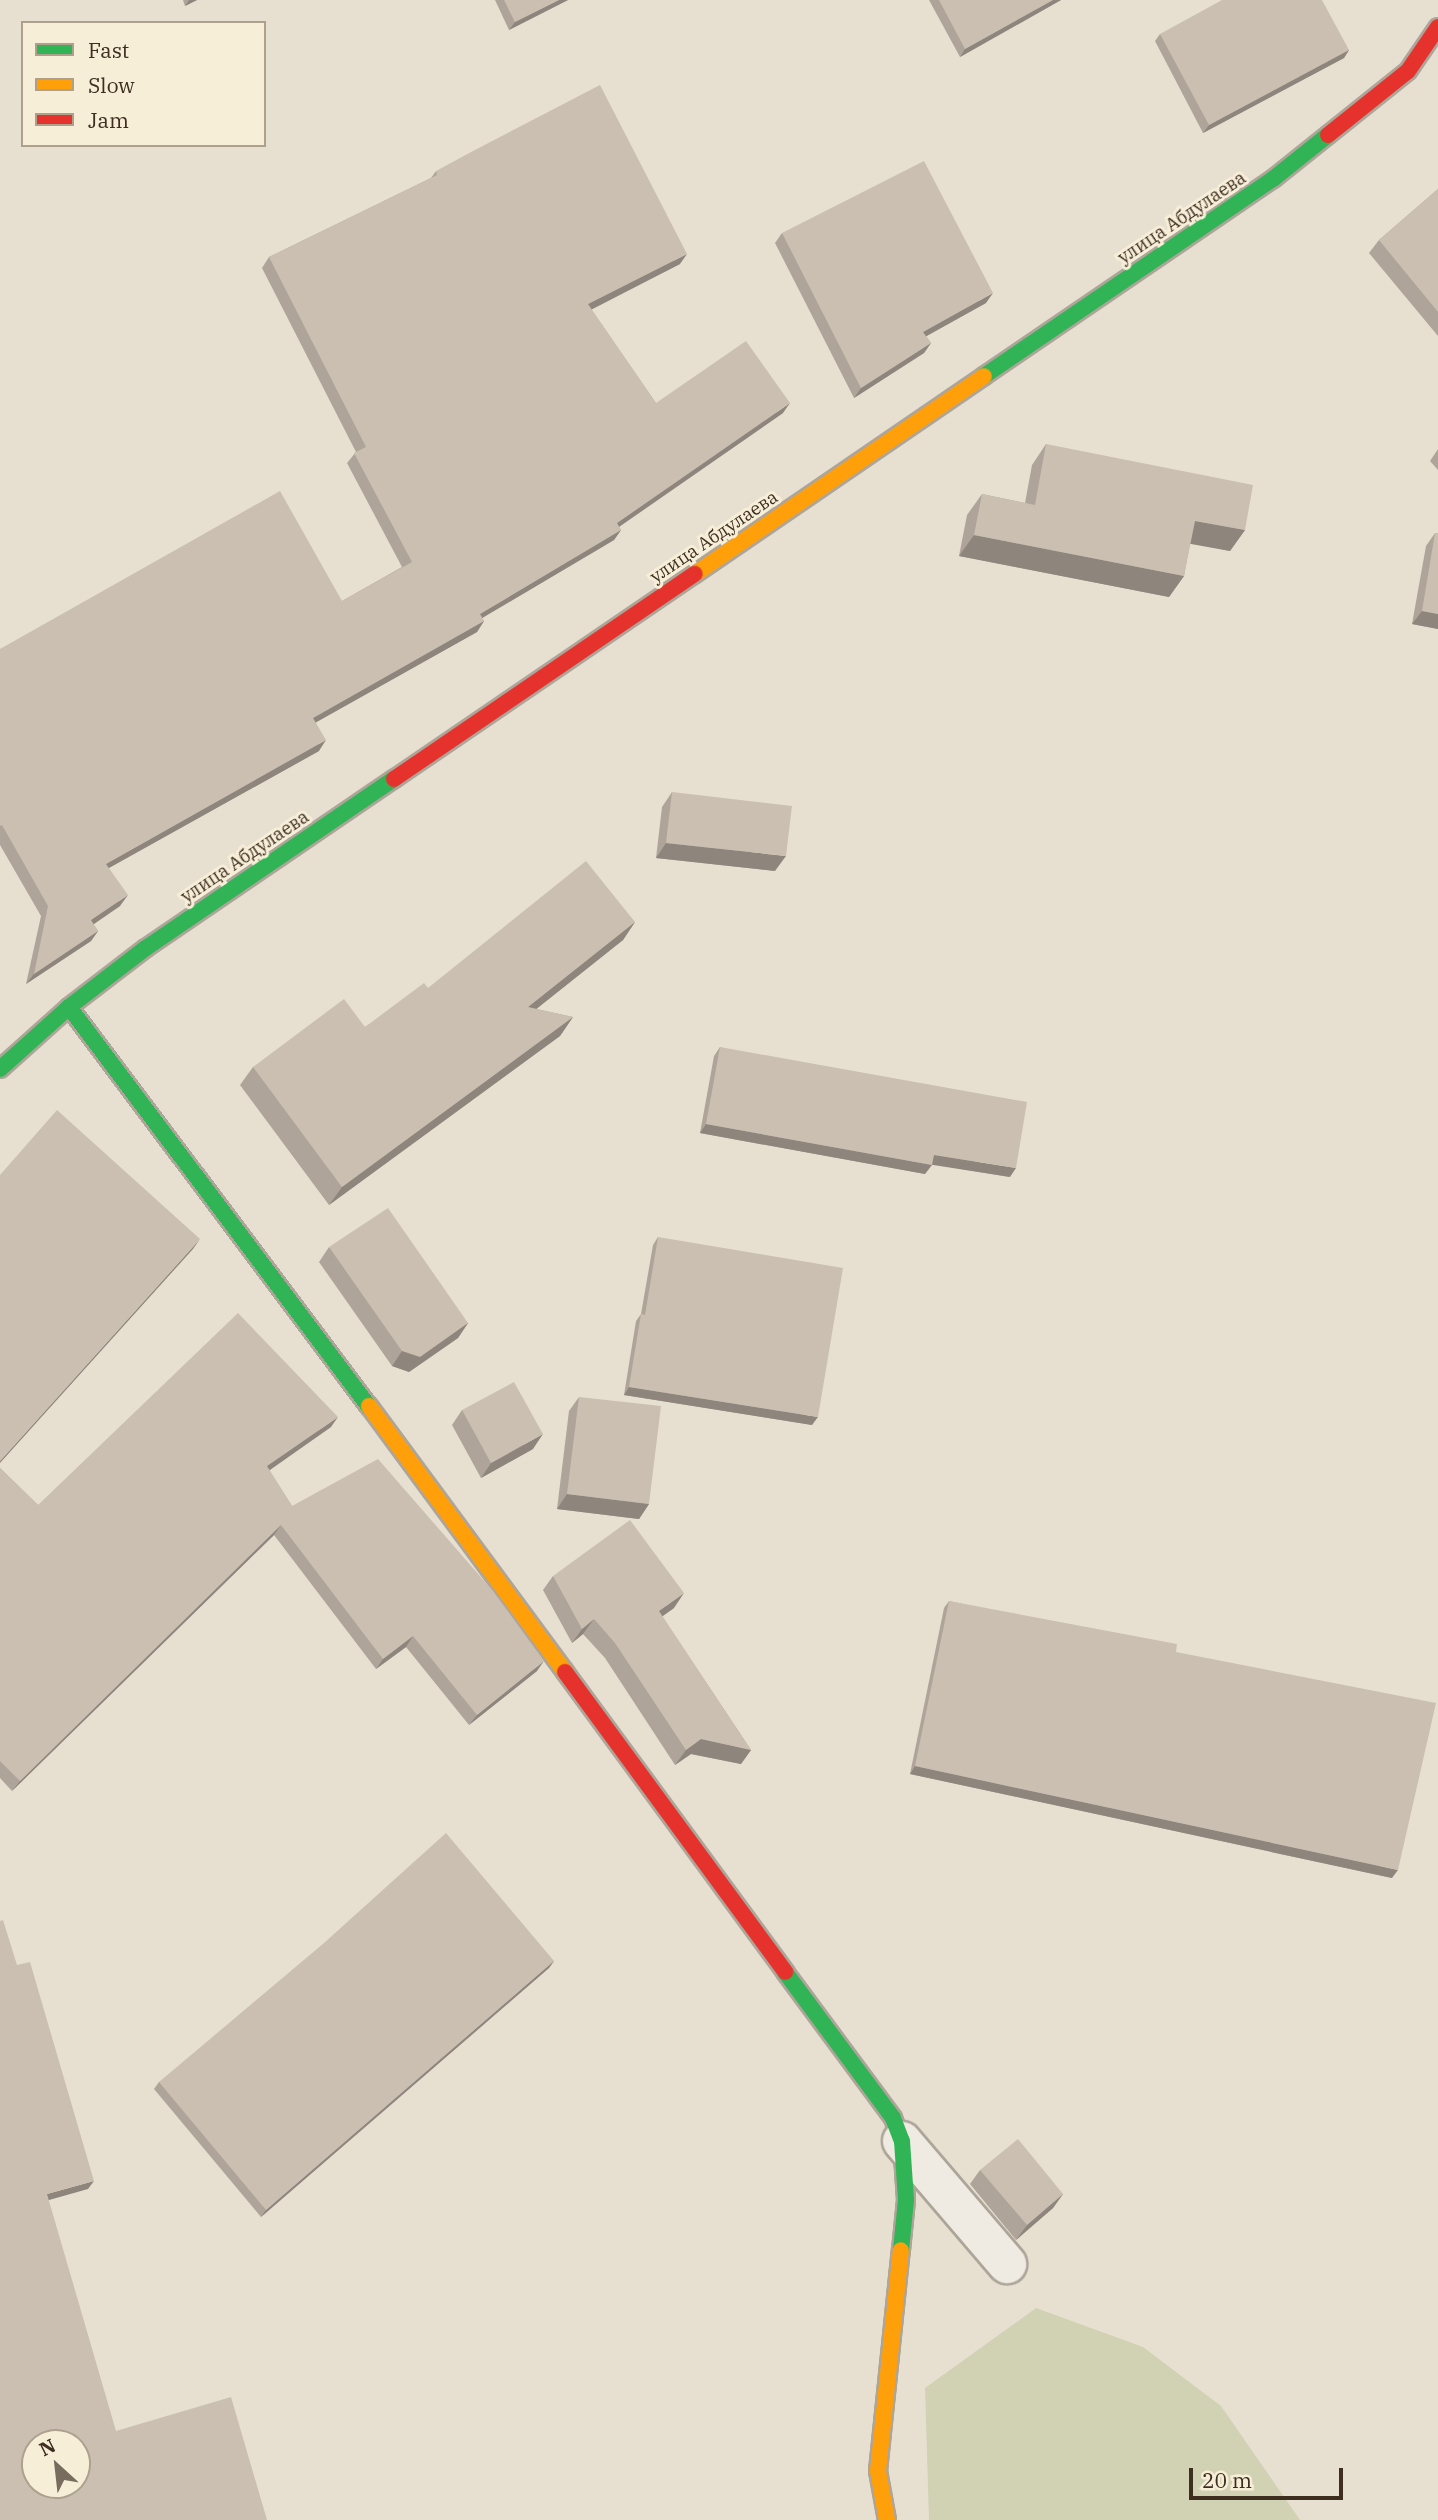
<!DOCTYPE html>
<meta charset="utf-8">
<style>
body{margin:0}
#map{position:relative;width:1438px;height:2520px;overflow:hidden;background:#e7e0d1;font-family:"IBM Plex Serif",serif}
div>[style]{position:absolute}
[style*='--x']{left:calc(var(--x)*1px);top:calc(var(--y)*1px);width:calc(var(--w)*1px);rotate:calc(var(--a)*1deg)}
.cemetery>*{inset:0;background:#d1d1b3}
.roads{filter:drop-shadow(2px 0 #ada599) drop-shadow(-2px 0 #ada599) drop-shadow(0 2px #ada599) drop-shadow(0 -2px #ada599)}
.street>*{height:38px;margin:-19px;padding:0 19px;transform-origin:19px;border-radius:19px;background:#efebe3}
.fast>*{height:16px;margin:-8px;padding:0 8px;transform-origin:8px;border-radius:8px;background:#30b455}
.slow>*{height:16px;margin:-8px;padding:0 8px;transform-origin:8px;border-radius:8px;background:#ff9f0a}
.jam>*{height:16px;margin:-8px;padding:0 8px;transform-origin:8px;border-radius:8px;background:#e5322d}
.wall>*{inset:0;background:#afa499}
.shaded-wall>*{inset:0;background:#8e867d}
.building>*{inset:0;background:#cbbfb2}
span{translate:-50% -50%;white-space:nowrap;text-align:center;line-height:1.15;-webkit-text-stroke:6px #f7eed8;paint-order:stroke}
.street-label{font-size:18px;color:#3d2e20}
.legend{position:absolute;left:21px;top:21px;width:245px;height:126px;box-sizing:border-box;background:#f7eed8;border:2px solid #ada18e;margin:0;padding:9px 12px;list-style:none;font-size:21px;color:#3d2e20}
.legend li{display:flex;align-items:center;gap:14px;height:35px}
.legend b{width:35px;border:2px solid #ada18e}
.north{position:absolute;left:21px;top:2429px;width:70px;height:70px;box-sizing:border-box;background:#f7eed8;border:2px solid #ada18e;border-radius:50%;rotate:333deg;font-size:19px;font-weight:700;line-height:28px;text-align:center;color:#3d2e20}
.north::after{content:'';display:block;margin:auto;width:24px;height:32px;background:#786c5e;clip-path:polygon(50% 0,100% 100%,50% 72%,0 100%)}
.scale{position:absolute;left:1189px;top:2468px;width:154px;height:32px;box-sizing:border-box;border:4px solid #3d2e20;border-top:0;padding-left:9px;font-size:21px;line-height:24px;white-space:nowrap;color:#3d2e20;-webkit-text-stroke:5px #f7eed8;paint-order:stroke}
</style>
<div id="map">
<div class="cemetery">
<i style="clip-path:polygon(1036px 2308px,1143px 2347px,1221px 2406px,1300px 2520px,929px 2520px,925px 2388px)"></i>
</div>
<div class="roads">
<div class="street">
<i style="--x:902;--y:2141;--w:162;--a:49.5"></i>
</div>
<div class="fast">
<i style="--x:984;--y:376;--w:350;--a:-34.3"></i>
<i style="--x:1273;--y:179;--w:70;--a:-38.7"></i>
<i style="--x:69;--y:1007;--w:499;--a:53.1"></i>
<i style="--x:0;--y:1069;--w:93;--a:-41.9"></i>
<i style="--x:69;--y:1007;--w:97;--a:-37.5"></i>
<i style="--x:146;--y:948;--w:300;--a:-34.3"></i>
<i style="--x:785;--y:1972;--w:182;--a:53.5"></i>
<i style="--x:893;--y:2118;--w:25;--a:69"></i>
<i style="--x:902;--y:2141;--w:59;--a:86.1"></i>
<i style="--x:906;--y:2200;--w:50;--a:95.7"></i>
</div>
<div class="slow">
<i style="--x:695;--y:574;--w:350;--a:-34.4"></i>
<i style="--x:369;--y:1406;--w:330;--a:53.6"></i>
<i style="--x:887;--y:2520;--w:50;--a:-100.4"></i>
<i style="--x:878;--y:2471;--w:222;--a:-84.1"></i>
</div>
<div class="jam">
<i style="--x:1328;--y:135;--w:102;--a:-38.7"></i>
<i style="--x:1408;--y:71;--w:53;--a:-55.7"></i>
<i style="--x:394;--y:779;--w:364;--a:-34.3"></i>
<i style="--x:565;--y:1672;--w:372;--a:53.7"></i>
</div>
</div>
<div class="wall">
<i style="clip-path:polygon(183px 0,197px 0,185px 6px)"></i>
<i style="clip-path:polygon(495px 0,568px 0,509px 30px)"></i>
<i style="clip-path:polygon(929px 0,1061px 0,960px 57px)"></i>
<i style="clip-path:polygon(1160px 34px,1349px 50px,1344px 58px,1203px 133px,1155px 41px)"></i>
<i style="clip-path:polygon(436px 171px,680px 264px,591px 309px,656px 403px,783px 413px,619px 527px,621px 530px,614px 540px,482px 618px,484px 621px,477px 632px,316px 722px,319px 751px,109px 868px,120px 906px,93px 924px,98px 931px,91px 941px,26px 984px,41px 916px,0 845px,0 649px,342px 601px,402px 567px,347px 463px,356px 452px,262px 268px,269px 257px,431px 178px)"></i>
<i style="clip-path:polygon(1438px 189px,1438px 336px,1369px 253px,1379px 240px)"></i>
<i style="clip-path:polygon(782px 233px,986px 303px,926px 336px,931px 343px,924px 353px,854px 398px,775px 243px)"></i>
<i style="clip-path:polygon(1046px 444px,1245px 530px,1230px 551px,1190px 543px,1184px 576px,1169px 597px,959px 556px,967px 515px,982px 494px,1025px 503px,1032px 465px)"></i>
<i style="clip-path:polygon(1438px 449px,1438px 470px,1430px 461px)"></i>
<i style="clip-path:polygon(1435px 533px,1438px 629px,1412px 624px,1426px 546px)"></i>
<i style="clip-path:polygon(672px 792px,775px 871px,656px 858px,662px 807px)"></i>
<i style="clip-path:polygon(635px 922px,623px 940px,536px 1009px,573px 1017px,560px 1036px,329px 1205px,240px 1085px,253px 1067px,365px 1027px,428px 988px)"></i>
<i style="clip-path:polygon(720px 1047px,1010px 1177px,932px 1164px,925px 1174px,700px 1133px,714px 1056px)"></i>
<i style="clip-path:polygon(658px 1237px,812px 1425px,624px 1395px,636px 1321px,641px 1314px,653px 1245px)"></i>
<i style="clip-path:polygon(329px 1247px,468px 1323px,458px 1338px,409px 1372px,392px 1366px,319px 1262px)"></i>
<i style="clip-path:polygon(579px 1397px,649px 1504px,639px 1519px,557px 1509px,569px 1411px)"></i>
<i style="clip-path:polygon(462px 1410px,533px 1449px,481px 1478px,452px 1425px)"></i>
<i style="clip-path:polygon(331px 1427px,269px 1470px,292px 1506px,537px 1671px,469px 1725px,406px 1647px,376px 1669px,274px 1535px,12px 1791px,0 1778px,0 1468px,38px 1505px)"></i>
<i style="clip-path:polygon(553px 1576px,674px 1608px,662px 1616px,751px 1750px,741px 1764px,691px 1754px,675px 1765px,605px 1658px,583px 1634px,572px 1643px,543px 1590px)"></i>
<i style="clip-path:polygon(949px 1601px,1176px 1652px,1392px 1878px,910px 1774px,944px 1608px)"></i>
<i style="clip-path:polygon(554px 1961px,549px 1968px,261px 2217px,154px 2089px,159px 2082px)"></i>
<i style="clip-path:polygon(980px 2170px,1063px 2194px,1053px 2208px,1016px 2240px,970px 2184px)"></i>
</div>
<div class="shaded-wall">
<i style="clip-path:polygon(189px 0,197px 0,185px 6px)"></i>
<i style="clip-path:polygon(559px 0,568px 0,509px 30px,515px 22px)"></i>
<i style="clip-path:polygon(1053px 0,1061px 0,960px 57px,965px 49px)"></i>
<i style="clip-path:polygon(1349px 50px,1344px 58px,1203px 133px,1209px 125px)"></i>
<i style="clip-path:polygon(687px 254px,680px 264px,581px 315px,588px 304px)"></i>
<i style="clip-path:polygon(993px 293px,986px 303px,916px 342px,923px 332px)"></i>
<i style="clip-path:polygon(931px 343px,924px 353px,854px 398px,861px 388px)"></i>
<i style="clip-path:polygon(790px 403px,783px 413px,610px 533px,617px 523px)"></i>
<i style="clip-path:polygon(1195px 521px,1245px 530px,1230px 551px,1180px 542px)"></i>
<i style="clip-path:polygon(621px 530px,614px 540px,472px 624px,480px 614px)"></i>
<i style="clip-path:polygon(974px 535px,1184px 576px,1169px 597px,959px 556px)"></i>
<i style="clip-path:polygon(1422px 611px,1438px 614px,1438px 629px,1412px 624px)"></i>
<i style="clip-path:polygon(484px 621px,477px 632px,306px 728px,313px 718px)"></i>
<i style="clip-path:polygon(326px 740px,319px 751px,98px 874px,106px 864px)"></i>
<i style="clip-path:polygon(666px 843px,786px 856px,775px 871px,656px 858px)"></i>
<i style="clip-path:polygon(128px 895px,120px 906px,84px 931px,91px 920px)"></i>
<i style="clip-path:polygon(635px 922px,623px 940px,515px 1026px,528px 1007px)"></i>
<i style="clip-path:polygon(98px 931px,91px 941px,26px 984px,34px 974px)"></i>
<i style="clip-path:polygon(573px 1017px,560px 1036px,329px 1205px,342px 1187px)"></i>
<i style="clip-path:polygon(706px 1124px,932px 1165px,925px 1174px,700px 1133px)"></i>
<i style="clip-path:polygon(934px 1155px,1016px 1168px,1010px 1177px,927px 1164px)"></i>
<i style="clip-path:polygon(200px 1239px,193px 1249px,0 1463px,0 1461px)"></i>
<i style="clip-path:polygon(468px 1323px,458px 1338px,409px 1372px,392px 1366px,402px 1351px)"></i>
<i style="clip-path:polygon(629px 1387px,818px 1417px,812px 1425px,624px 1395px)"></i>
<i style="clip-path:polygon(338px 1417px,331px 1427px,260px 1477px,267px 1466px)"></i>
<i style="clip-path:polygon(543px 1434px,533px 1449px,481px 1478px,491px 1463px)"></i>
<i style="clip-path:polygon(567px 1494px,649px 1504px,639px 1519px,557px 1509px)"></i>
<i style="clip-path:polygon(281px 1525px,274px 1535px,12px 1791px,20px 1781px)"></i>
<i style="clip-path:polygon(684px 1593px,674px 1608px,649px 1626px,659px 1611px)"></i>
<i style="clip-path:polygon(594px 1619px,583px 1634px,572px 1643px,582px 1629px)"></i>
<i style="clip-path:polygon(413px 1636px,406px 1647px,376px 1669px,383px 1659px)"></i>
<i style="clip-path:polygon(544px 1661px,537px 1671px,469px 1725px,477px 1715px)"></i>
<i style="clip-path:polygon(701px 1739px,751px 1750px,741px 1764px,691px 1754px,675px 1765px,686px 1750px)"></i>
<i style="clip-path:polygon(915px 1766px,1398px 1870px,1392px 1878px,910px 1774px)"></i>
<i style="clip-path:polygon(554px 1961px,549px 1968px,261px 2217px,266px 2210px)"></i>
<i style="clip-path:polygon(94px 2181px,88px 2189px,42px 2202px,47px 2194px)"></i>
<i style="clip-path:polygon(1063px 2194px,1053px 2208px,1016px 2240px,1027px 2225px)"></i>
</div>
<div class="building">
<i style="clip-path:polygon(504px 0,559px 0,515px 22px)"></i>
<i style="clip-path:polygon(939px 0,1053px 0,965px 49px)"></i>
<i style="clip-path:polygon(1222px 0,1322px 0,1349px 50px,1209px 125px,1160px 34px)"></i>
<i style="clip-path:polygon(600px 85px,687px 254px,588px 304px,656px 403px,746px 341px,790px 403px,617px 523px,621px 530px,480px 614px,484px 621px,313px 718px,326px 740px,106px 864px,128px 895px,91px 920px,98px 931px,34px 974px,48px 906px,2px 825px,0 826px,0 649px,280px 491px,342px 601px,412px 562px,354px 453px,366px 447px,269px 257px,437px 175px,436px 171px,473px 151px)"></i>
<i style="clip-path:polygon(924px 161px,993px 293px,923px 332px,931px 343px,861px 388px,782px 233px)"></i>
<i style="clip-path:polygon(1438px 189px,1438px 312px,1379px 240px)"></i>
<i style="clip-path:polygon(1046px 444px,1253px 485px,1245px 530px,1195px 521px,1184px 576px,974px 535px,982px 494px,1035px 505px)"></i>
<i style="clip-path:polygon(1435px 533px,1438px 533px,1438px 614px,1422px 611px)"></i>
<i style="clip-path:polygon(672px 792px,792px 806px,786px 856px,666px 843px)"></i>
<i style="clip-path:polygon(586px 861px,635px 922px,528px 1007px,573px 1017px,342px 1187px,253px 1067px,344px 999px,365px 1027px,424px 983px,428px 988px)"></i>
<i style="clip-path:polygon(720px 1047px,1027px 1102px,1016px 1168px,934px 1155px,932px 1165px,706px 1124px)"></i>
<i style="clip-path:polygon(57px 1110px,200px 1239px,0 1461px,0 1175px)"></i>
<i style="clip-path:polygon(388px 1208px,468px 1323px,420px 1357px,402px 1351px,329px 1247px)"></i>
<i style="clip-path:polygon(658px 1237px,843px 1268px,818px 1417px,629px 1387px,641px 1314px,645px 1315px)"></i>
<i style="clip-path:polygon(238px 1313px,338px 1417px,267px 1466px,292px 1506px,378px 1459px,493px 1591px,544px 1661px,477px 1715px,413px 1636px,383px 1659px,281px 1525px,20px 1781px,0 1761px,0 1468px,38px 1505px)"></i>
<i style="clip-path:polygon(514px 1382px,543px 1434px,491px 1463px,462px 1410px)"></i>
<i style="clip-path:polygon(579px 1397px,661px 1406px,649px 1504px,567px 1494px)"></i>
<i style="clip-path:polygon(630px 1520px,684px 1593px,659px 1611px,751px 1750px,701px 1739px,686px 1750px,615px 1643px,594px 1619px,582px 1629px,553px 1576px)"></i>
<i style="clip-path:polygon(949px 1601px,1177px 1644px,1176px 1652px,1436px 1703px,1398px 1870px,915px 1766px)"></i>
<i style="clip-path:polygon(446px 1833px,554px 1961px,266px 2210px,159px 2082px,324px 1943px)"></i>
<i style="clip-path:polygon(evenodd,3px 1920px,17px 1965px,30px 1962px,94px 2181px,47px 2194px,116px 2431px,231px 2397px,267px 2520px,0 2520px,0 1921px,3px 1920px,35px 2443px,77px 2443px,77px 2485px,35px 2485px,35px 2443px)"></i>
<i style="clip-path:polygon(1018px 2139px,1063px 2194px,1027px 2225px,980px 2170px)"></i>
</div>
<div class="street-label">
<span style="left:1182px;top:218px;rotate:-34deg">улица Абдулаева</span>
<span style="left:714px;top:537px;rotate:-34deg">улица Абдулаева</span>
<span style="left:245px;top:857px;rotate:-34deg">улица Абдулаева</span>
</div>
<ul class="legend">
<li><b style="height:9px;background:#30b455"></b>Fast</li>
<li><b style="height:9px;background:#ff9f0a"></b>Slow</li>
<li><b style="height:9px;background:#e5322d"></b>Jam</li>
</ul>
<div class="north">N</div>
<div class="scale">20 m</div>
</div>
